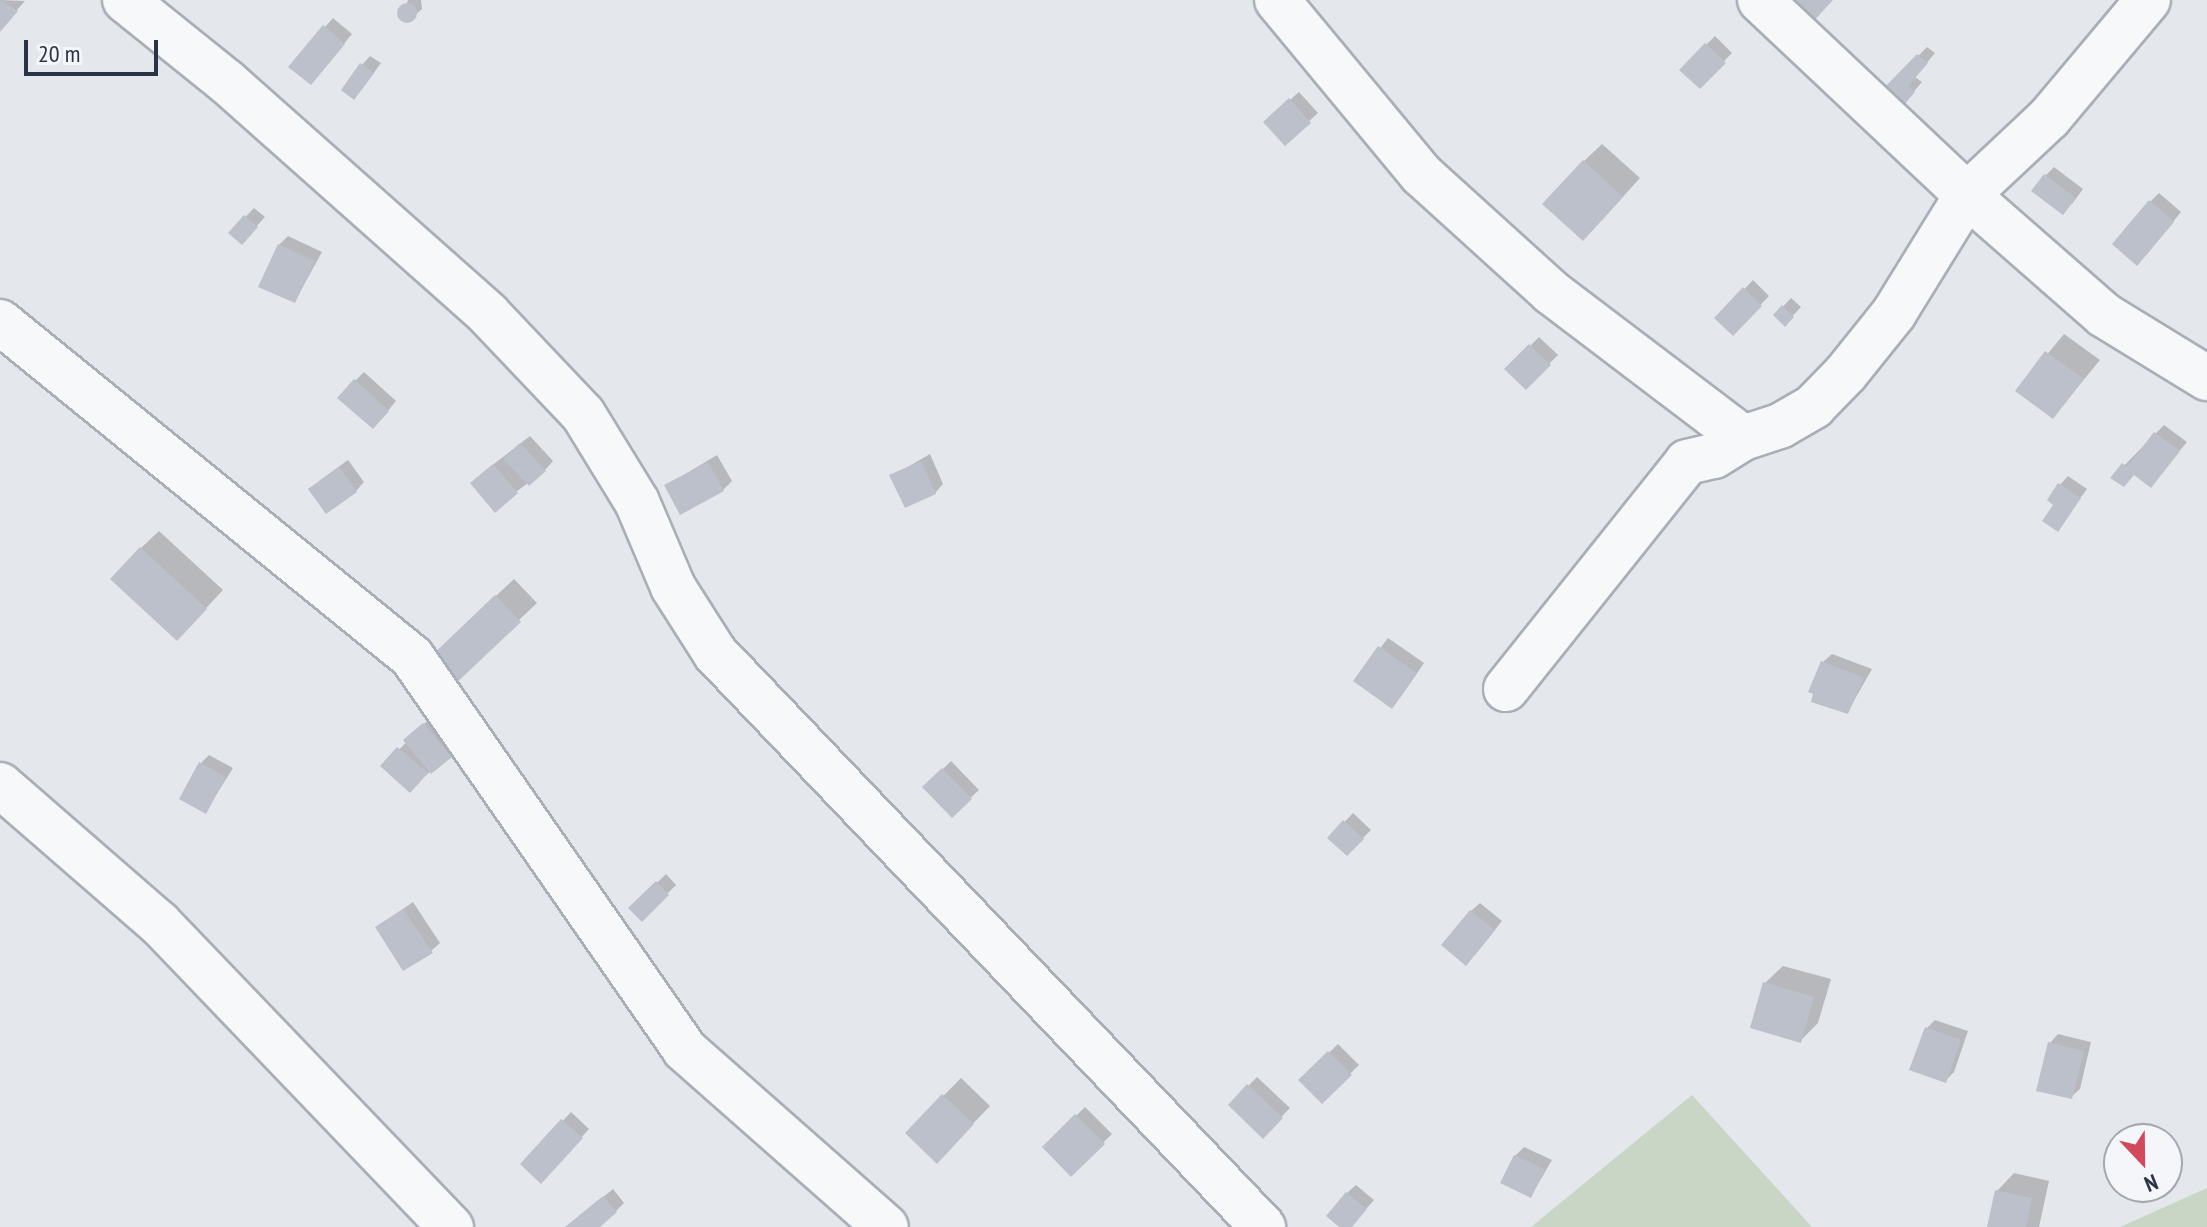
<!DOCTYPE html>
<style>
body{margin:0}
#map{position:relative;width:2207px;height:1227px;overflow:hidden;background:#e4e7ec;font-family:"PT Sans Narrow",sans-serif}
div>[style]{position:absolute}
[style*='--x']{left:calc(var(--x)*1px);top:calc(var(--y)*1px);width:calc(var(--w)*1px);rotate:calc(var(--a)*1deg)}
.green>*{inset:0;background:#c9d6c5}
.shadow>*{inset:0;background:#0003}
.building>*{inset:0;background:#bbc0ca}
.round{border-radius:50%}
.roads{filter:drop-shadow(2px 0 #a9aeb7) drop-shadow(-2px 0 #a9aeb7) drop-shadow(0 2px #a9aeb7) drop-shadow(0 -2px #a9aeb7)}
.minor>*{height:44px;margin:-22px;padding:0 22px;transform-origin:22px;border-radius:22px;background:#f7f8fa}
span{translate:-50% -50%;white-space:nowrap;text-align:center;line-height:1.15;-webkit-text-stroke:7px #f4f6f9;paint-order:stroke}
.north{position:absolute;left:2103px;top:1123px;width:80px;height:80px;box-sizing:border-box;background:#f4f6f9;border:2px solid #a4a8b1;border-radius:50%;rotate:158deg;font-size:22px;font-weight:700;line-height:32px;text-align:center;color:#2b3445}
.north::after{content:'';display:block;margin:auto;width:28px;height:36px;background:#d1495b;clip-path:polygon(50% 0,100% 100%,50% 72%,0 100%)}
.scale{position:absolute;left:24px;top:40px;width:134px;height:36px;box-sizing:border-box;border:4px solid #2b3445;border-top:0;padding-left:10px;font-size:24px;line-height:28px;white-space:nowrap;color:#2b3445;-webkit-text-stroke:6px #f4f6f9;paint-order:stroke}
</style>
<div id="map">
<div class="green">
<i style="clip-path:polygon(1692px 1095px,1812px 1227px,1531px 1227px)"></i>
<i style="clip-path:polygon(2207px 1188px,2207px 1227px,2120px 1227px)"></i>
</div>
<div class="shadow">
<i style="clip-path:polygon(0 0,25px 1px,0 29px)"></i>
<i style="clip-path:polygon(408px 0,421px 0,422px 9px,413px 17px,402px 18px)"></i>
<i style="clip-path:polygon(333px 18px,352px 34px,319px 74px,325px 27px)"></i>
<i style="clip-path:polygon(1715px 36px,1732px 53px,1700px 86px,1682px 69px)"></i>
<i style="clip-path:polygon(1927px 47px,1935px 53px,1915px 77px,1922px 82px,1910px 96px,1885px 90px)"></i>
<i style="clip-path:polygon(370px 56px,381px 63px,362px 89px,362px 65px)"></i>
<i style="clip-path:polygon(1299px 92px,1318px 113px,1285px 143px,1274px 114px)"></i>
<i style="clip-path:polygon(1602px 144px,1640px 178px,1601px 221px,1584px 161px)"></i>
<i style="clip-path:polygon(2054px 167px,2083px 189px,2072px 204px,2045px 176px)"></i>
<i style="clip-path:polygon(2159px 193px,2181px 212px,2146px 255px,2150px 202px)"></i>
<i style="clip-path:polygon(254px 208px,265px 217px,242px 242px,231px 232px)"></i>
<i style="clip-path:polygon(288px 236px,322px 252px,295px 301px,279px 245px)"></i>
<i style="clip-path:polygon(1753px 280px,1769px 296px,1733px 333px,1717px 318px)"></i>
<i style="clip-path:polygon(1791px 298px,1801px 307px,1785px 324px,1775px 315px)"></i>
<i style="clip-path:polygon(2064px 334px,2100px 360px,2053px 417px,2017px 391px)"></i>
<i style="clip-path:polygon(1539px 337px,1558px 355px,1526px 387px,1507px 369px)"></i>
<i style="clip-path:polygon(364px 372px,396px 401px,382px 418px,355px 381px)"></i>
<i style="clip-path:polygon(2164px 425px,2187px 442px,2159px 476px,2135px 473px,2113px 477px)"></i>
<i style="clip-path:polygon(530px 436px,553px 461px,545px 470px,516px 492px,481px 474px)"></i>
<i style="clip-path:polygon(930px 454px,943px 484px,935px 493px,892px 476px)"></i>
<i style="clip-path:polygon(717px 455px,732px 481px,723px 490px,667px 485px)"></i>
<i style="clip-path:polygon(348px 460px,364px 482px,356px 491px,319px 481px)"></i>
<i style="clip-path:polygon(2068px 476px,2087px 489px,2057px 529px,2060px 485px)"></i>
<i style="clip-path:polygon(159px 531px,223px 590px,194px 621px,141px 548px)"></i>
<i style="clip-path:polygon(514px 579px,537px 603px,519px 620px,446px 643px)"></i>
<i style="clip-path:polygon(1388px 638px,1424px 663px,1400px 698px,1356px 680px)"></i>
<i style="clip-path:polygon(1832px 654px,1872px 669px,1848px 711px,1816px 693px,1823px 662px)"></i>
<i style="clip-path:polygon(432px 716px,459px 747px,418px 782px,383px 766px)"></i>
<i style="clip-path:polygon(209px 755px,233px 768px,206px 811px,200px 764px)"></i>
<i style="clip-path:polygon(951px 761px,979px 790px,952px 815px,925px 787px)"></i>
<i style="clip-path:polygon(1353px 813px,1371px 830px,1347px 854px,1330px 837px)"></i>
<i style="clip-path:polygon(666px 874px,676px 885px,642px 919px,631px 908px)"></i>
<i style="clip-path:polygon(413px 902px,440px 943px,431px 951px,377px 927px)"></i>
<i style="clip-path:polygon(1480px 903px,1502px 921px,1475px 955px,1471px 911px)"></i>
<i style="clip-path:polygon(1783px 966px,1831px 979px,1818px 1023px,1800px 1041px,1765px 983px)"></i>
<i style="clip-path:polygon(1935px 1020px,1968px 1031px,1954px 1072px,1945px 1081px,1927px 1028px)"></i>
<i style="clip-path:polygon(2058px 1034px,2091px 1042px,2080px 1089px,2071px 1097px,2050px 1043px)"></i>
<i style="clip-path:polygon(1338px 1044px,1359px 1065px,1322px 1101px,1301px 1080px)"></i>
<i style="clip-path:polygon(1257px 1077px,1290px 1108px,1263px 1136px,1230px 1105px)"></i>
<i style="clip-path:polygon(961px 1078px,990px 1106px,937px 1161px,907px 1133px)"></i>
<i style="clip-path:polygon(1085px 1107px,1112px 1134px,1071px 1174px,1045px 1147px)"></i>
<i style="clip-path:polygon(571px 1112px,589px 1129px,549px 1173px,523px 1164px)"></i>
<i style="clip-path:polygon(1524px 1147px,1552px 1160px,1531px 1196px,1515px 1156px)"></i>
<i style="clip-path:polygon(2014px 1173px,2049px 1181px,2039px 1227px,1989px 1227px,1997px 1191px)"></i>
<i style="clip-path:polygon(1356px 1185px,1374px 1200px,1350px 1227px,1342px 1227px,1347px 1193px)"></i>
<i style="clip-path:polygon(613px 1189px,624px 1203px,616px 1211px,597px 1227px,567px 1227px)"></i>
</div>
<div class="building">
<i style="clip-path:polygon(0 0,18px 11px,0 32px)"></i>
<i style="clip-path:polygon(1783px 0,1833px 0,1810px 25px)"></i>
<i class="round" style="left:397px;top:3px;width:20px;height:20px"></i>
<i style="clip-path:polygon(323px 25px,345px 44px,311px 85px,288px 67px)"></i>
<i style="clip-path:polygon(1705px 43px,1726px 63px,1700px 89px,1679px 70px)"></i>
<i style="clip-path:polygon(1917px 54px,1928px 63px,1908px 86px,1915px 92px,1902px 107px,1882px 90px)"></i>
<i style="clip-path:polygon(360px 63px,374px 73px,354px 100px,341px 90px)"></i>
<i style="clip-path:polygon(1289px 98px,1311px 123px,1285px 146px,1263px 122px)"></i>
<i style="clip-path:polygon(1583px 160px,1623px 197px,1583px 241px,1542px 204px)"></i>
<i style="clip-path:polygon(2044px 174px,2076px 198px,2063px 215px,2031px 191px)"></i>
<i style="clip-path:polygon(2149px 200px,2174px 222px,2137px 266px,2112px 244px)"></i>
<i style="clip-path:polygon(244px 215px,258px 227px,242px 245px,228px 233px)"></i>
<i style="clip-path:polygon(278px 244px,315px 261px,295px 303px,258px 287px)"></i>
<i style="clip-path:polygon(1743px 287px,1762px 306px,1733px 336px,1714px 318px)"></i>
<i style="clip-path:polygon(1782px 305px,1794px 317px,1785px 327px,1773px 315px)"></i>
<i style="clip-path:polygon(1529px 344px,1551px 365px,1526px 390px,1504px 369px)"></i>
<i style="clip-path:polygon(2045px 351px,2084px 379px,2053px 419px,2015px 391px)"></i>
<i style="clip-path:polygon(354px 379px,389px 411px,373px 429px,337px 398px)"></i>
<i style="clip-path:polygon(2154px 432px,2180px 451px,2151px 488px,2134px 475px,2124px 487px,2110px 478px,2122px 463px,2127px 467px)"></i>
<i style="clip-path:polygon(520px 443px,546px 471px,529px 486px,503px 459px)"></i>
<i style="clip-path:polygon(921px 461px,936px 494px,905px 508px,889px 475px)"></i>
<i style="clip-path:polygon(708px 462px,724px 491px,680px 515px,664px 485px)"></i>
<i style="clip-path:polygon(493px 464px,518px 493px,495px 513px,470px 483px)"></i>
<i style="clip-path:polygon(339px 467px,357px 492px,326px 514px,308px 489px)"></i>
<i style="clip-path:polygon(2058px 483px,2081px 498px,2058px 532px,2042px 521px,2053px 505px,2047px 500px)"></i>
<i style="clip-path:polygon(140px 547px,207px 609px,177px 641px,110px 579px)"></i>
<i style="clip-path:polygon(495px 595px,521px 622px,452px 687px,426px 661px)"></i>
<i style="clip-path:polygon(1378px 646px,1417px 673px,1392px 709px,1353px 681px)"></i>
<i style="clip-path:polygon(1821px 661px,1864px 678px,1848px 714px,1811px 702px,1813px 694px,1808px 692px)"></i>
<i style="clip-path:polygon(423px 723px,452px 757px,431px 774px,403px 740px)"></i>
<i style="clip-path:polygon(397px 747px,428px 773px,410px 793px,380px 766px)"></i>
<i style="clip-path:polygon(199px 762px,226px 777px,206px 814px,179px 799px)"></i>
<i style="clip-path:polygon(942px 768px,972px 799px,952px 818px,922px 787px)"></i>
<i style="clip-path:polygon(1343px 820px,1364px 839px,1347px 856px,1327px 838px)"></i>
<i style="clip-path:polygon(656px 881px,669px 895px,642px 922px,628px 908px)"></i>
<i style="clip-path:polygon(403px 909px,433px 953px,403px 971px,375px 927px)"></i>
<i style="clip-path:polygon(1470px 910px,1495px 930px,1466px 966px,1441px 945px)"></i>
<i style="clip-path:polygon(1763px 982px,1814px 997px,1801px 1043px,1750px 1028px)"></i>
<i style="clip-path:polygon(1925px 1027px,1961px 1040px,1946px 1083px,1909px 1070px)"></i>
<i style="clip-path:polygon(2048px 1042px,2084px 1051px,2072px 1099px,2036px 1091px)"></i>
<i style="clip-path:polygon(1328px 1051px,1352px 1075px,1322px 1104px,1298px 1080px)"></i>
<i style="clip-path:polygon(1247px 1084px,1283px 1118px,1263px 1139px,1228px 1105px)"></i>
<i style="clip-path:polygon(942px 1094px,974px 1124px,937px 1164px,905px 1133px)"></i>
<i style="clip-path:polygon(1075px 1114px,1105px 1144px,1071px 1177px,1042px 1147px)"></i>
<i style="clip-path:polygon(561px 1119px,583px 1138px,541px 1184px,520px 1164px)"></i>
<i style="clip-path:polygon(1514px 1155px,1545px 1169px,1531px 1198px,1500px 1183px)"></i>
<i style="clip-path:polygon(1995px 1190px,2032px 1198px,2026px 1227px,1987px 1227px)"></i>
<i style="clip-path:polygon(1346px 1192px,1367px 1209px,1352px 1227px,1339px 1227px,1326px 1216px)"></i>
<i style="clip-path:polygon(603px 1196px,617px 1212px,600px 1227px,565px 1227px)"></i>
</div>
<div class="roads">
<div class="minor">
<i style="--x:125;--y:0;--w:131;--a:38.8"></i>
<i style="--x:227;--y:82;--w:349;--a:41.6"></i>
<i style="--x:488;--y:314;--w:138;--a:46.5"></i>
<i style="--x:583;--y:414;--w:103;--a:58.5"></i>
<i style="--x:637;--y:502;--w:92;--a:67"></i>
<i style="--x:673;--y:587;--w:78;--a:57.5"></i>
<i style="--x:715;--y:653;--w:794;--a:46.33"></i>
<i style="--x:1277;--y:0;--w:226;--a:50.4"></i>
<i style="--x:1421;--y:174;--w:176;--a:42.2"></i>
<i style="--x:1551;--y:292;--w:241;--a:37.2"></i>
<i style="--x:1760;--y:0;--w:284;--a:43.3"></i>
<i style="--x:1967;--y:195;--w:182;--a:41.2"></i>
<i style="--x:2104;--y:315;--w:121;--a:31.5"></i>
<i style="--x:0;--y:322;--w:531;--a:39.11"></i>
<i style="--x:412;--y:657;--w:477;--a:55.2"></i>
<i style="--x:684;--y:1049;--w:269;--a:41.4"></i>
<i style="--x:1506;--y:689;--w:290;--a:-51.4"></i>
<i style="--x:1687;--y:462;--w:28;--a:-13"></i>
<i style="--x:1714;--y:456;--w:34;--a:-32"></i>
<i style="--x:1743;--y:438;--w:39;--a:-18"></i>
<i style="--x:1780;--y:426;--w:39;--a:-30"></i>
<i style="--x:1814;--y:406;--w:46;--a:-45.9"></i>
<i style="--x:1846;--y:373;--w:77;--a:-51.3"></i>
<i style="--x:1894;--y:313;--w:139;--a:-58.3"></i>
<i style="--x:1967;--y:195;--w:112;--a:-43.2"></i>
<i style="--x:2049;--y:118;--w:154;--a:-50"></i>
<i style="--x:0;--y:785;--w:211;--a:41"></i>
<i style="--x:159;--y:923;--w:422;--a:46.2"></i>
</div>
</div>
<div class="north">N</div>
<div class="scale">20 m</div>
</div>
